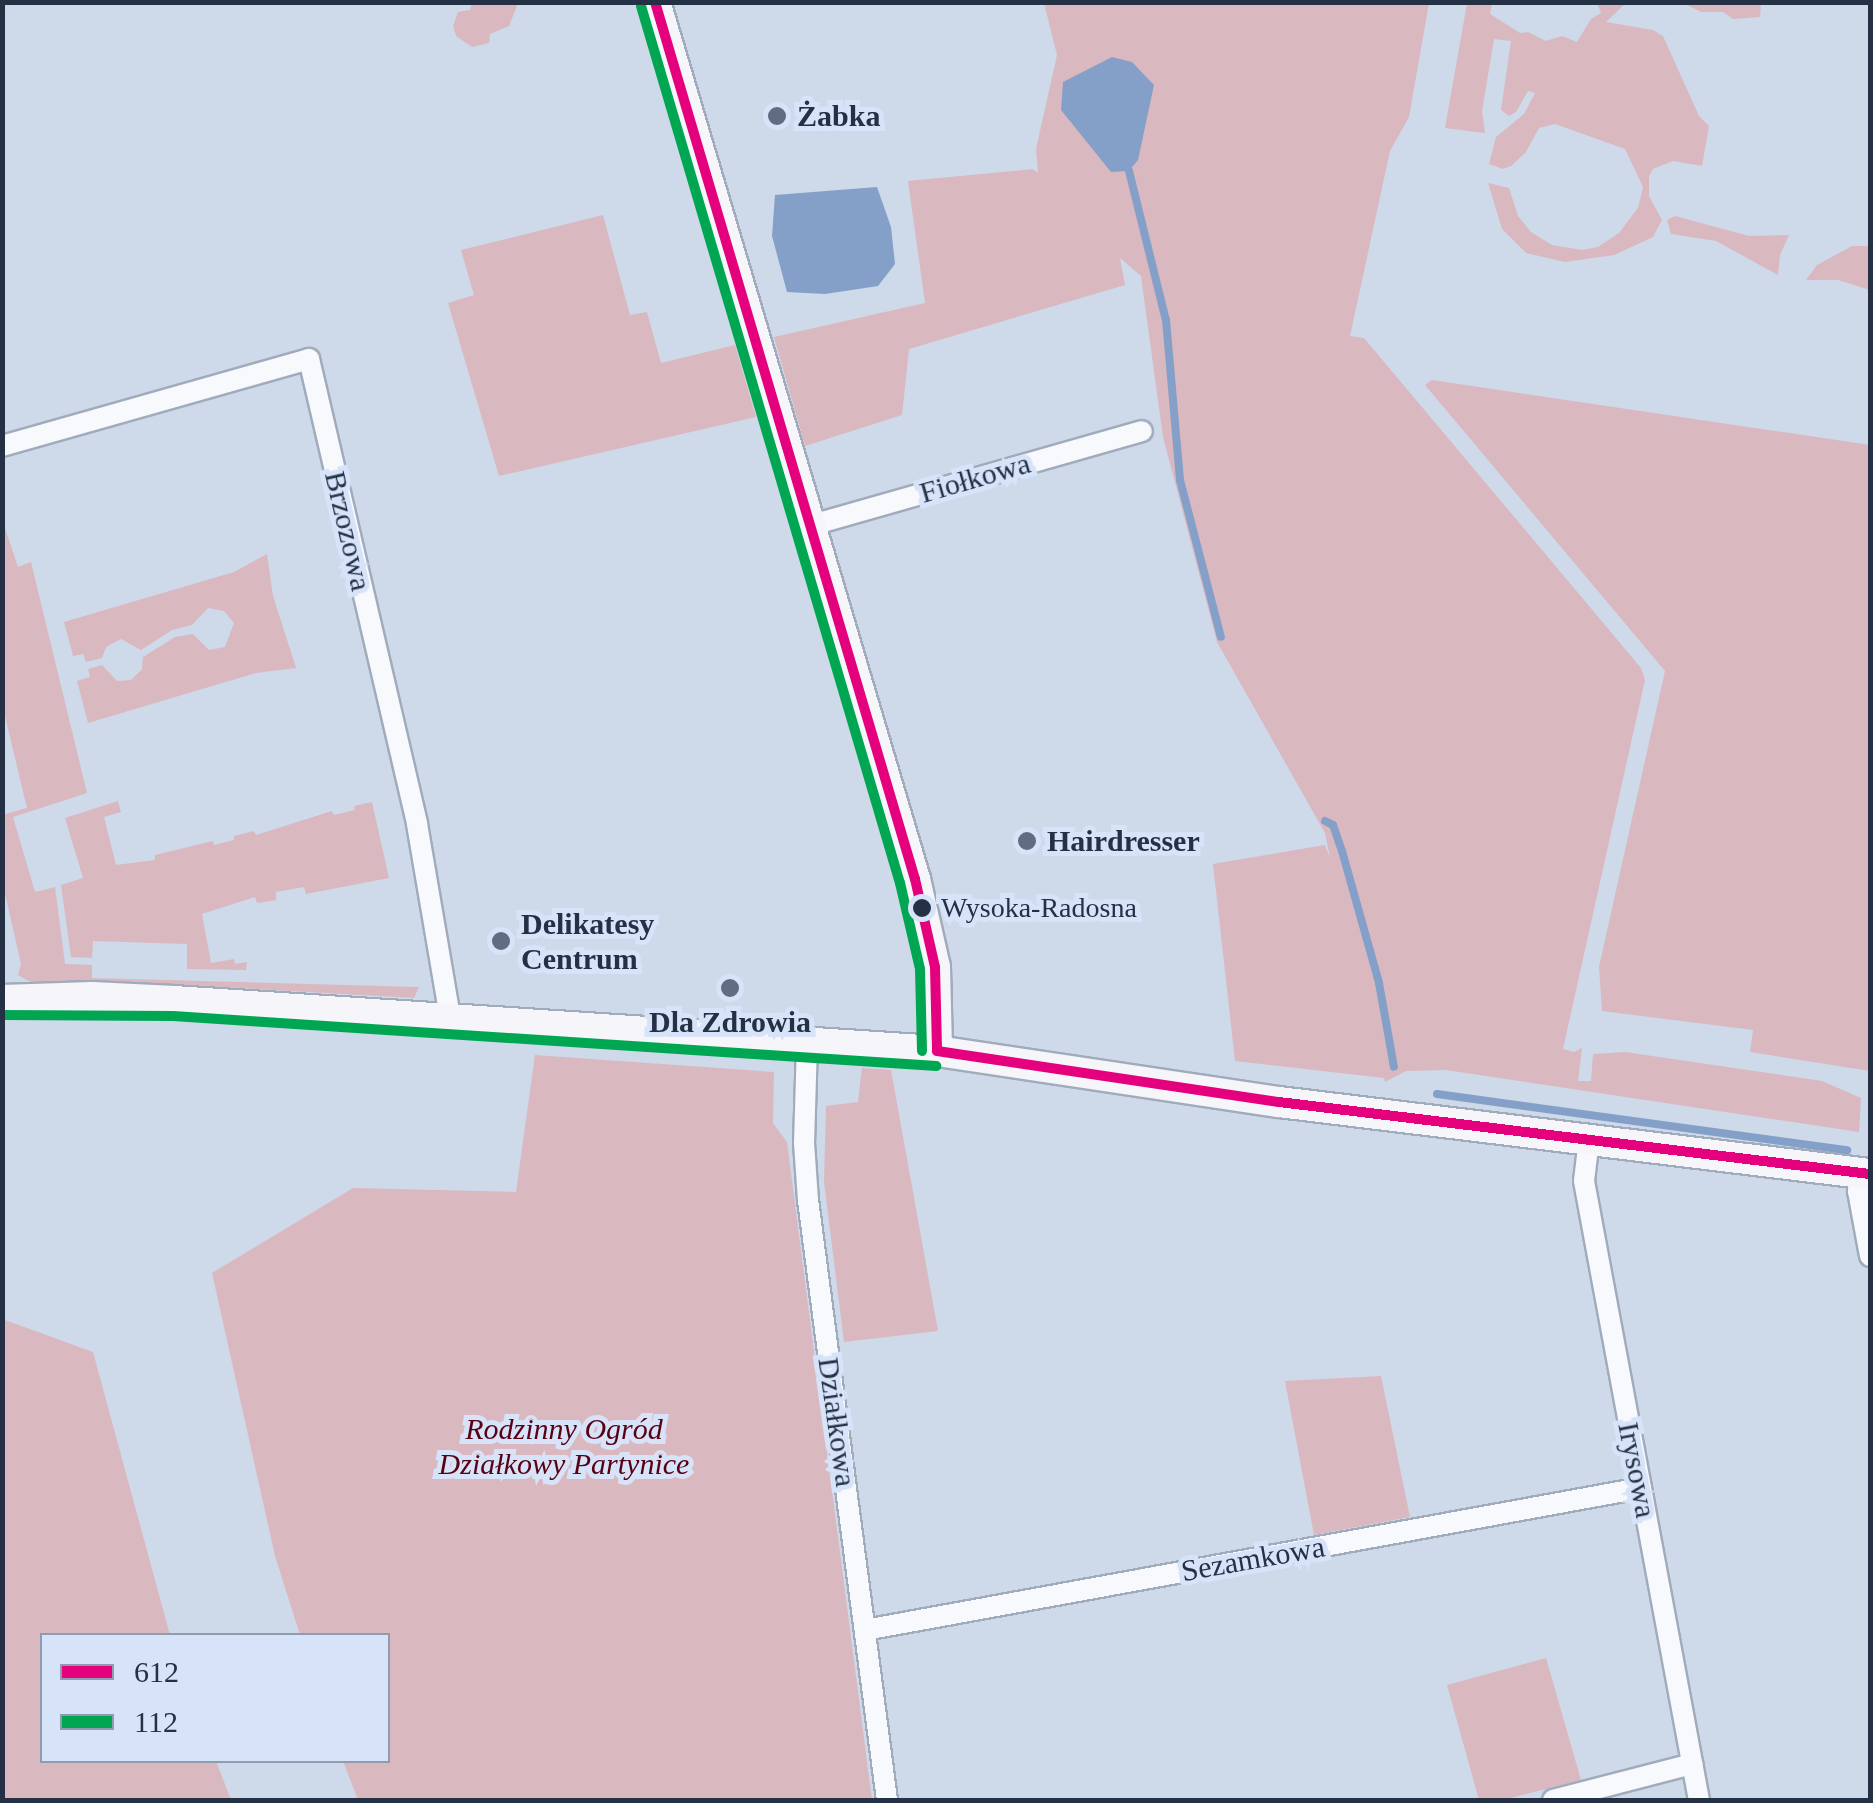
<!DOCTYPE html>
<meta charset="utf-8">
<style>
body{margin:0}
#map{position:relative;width:1873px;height:1803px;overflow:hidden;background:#ced9ea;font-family:"Times New Roman",serif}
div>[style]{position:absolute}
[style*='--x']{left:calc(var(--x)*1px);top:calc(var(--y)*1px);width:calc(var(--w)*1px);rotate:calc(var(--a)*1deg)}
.green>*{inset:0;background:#dab8c0}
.water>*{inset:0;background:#84a0c9}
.stream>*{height:8px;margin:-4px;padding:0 4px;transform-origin:4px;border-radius:4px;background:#84a0c9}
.roads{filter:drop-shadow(2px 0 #a0abbc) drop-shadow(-2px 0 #a0abbc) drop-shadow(0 2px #a0abbc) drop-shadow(0 -2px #a0abbc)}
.street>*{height:20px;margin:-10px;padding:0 10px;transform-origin:10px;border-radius:10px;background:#f8f9fc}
.secondary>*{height:30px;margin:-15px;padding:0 15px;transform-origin:15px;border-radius:15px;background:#f5f5fa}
.bus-1>*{height:10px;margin:-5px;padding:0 5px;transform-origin:5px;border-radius:5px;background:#e5007d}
.bus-2>*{height:10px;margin:-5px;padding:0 5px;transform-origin:5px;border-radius:5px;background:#00a651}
.dots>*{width:28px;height:28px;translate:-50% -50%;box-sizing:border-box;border:5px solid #d6e3f8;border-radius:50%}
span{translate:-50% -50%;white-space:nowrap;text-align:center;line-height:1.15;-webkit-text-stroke:10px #d6e3f8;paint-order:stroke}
.bus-label{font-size:28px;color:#243145}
.left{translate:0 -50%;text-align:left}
.poi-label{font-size:30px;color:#243145;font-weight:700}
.street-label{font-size:30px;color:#243145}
.park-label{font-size:30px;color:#590013;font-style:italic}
.frame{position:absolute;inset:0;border:5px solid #243145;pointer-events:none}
.legend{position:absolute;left:40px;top:1633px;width:350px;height:130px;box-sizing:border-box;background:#d6e3f8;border:2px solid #8f9cb0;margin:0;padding:12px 18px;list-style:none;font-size:30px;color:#243145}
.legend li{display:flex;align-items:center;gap:20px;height:50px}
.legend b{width:50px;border:2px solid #8f9cb0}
</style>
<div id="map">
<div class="green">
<i style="clip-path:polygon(472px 3px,472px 2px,518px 3px,509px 26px,490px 34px,489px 43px,472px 47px,456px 36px,453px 26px,458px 12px,470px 10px)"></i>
<i style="clip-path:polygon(1044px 3px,1429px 3px,1409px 117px,1390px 151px,1350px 336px,1364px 338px,1641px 668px,1645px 680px,1563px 1049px,1574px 1052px,1582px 1048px,1578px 1081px,1591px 1081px,1593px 1054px,1625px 1052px,1822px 1081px,1861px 1098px,1859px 1132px,1446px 1070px,1406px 1071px,1385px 1082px,1384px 1078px,1235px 1061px,1213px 864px,1325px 845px,1330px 858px,1325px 833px,1217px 642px,1163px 437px,1141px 276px,1120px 258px,1125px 285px,909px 349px,902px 415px,805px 446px,774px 337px,925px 303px,908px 181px,1033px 169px,1038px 173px,1036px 149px,1057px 55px)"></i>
<i style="clip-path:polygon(1467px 3px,1492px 3px,1490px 14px,1520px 33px,1528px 32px,1546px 41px,1562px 36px,1577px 42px,1591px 19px,1601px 13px,1597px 3px,1626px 3px,1606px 22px,1653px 30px,1663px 36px,1699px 116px,1709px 126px,1702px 166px,1673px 161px,1653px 169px,1649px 176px,1649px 196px,1662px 220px,1653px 237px,1614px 255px,1565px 262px,1526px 253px,1502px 229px,1488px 183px,1509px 188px,1518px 216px,1531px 232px,1552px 245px,1582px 250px,1598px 247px,1619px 233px,1638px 208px,1643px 187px,1625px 149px,1555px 124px,1539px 128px,1526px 152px,1511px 166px,1503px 169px,1489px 164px,1496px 137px,1524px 114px,1535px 93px,1528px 91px,1516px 112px,1509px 116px,1501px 110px,1511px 41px,1494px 39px,1482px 111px,1485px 133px,1445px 128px)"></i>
<i style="clip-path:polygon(1658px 3px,1761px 3px,1760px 17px,1733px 19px,1723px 12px,1701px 12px,1685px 4px)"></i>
<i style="clip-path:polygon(603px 215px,630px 315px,647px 312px,661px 363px,735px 345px,756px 417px,499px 476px,448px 303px,474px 295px,461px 250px)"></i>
<i style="clip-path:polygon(1675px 216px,1749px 236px,1789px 235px,1780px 255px,1778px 275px,1716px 241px,1671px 234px,1667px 220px)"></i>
<i style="clip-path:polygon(1852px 246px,1870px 246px,1870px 290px,1838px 280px,1806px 280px,1817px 265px)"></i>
<i style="clip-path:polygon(1432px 380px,1870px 445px,1870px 1071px,1750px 1052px,1753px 1030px,1602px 1011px,1599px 967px,1665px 671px,1425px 385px)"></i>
<i style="clip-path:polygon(2px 519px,18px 567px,31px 562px,87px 793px,13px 817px,35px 892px,55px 887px,65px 964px,92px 965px,92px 978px,419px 987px,414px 998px,219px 987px,32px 983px,18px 975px,21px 964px,3px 885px,2px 815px,27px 808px,3px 708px)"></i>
<i style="clip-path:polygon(267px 554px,273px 596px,296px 668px,256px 673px,88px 723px,77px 681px,90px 677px,88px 669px,102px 665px,117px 681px,131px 680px,142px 669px,143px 657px,175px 637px,193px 634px,209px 650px,225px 647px,234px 623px,224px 611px,208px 608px,192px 625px,172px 630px,141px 650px,121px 639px,106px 647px,102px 658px,86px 662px,83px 654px,73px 656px,64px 622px,234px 572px)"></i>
<i style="clip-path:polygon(118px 801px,121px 812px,104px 817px,116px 865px,155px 860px,155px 855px,213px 841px,214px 845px,234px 840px,234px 836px,254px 831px,256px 835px,332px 811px,334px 815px,355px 810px,354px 806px,372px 802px,389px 878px,306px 894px,304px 887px,276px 892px,276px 900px,257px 903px,255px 897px,202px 914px,211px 963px,234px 959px,235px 964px,247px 962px,246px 970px,187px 969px,187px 944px,93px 941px,92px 958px,71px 957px,61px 885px,83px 878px,65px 818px)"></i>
<i style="clip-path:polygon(535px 1055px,774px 1072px,773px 1123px,787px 1142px,872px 1800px,358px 1800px,343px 1761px,388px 1760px,388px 1636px,300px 1635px,275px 1556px,212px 1273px,353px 1188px,516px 1192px)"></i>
<i style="clip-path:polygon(862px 1068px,891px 1070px,938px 1331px,844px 1342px,824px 1182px,826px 1106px,858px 1102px)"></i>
<i style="clip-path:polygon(2px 1319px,93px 1352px,170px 1635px,42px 1636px,42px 1760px,216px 1761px,231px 1800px,3px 1800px)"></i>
<i style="clip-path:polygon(1381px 1376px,1410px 1517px,1314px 1535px,1285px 1381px)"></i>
<i style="clip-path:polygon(1546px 1658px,1581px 1780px,1503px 1800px,1479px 1800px,1447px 1685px)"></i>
</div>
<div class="water">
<i style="clip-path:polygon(1112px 57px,1132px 62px,1154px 85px,1138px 160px,1129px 171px,1111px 172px,1061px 110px,1063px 82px)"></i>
<i style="clip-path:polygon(877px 187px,891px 227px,895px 264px,878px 286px,825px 294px,787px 292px,772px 236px,775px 195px)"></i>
</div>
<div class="stream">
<i style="--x:1129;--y:171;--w:154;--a:76.1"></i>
<i style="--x:1166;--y:320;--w:161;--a:85"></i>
<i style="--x:1180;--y:480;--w:162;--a:75.4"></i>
<i style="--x:1325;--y:821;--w:9;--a:27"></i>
<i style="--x:1333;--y:825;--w:28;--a:71"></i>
<i style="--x:1342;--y:851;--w:137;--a:74.3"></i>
<i style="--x:1379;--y:983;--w:85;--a:79.9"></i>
<i style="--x:1437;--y:1094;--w:414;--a:7.8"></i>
</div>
<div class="roads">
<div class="street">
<i style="--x:2;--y:446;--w:319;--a:-15.8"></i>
<i style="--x:309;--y:359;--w:477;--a:76.9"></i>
<i style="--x:417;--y:824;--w:196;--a:80.3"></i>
<i style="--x:809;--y:526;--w:346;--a:-15.9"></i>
<i style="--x:807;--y:1043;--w:100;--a:91.7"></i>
<i style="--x:804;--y:1143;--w:57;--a:86"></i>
<i style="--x:808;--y:1200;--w:605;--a:82.5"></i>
<i style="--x:1589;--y:1139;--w:42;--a:96.8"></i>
<i style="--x:1584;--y:1181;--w:630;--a:79.48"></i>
<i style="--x:1863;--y:1173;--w:19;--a:106"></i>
<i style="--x:1858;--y:1191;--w:66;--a:79.5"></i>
<i style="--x:865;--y:1630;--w:789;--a:-10.37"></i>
<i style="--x:1553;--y:1800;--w:144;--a:-14.5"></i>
</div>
<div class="secondary">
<i style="--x:655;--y:2;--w:915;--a:73.49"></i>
<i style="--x:915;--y:879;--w:90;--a:77.2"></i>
<i style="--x:935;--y:967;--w:84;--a:88.6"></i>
<i style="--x:2;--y:1000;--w:90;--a:-1.9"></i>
<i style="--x:92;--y:997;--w:82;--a:2.8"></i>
<i style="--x:174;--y:1001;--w:765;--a:3.75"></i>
<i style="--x:937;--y:1051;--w:346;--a:8.5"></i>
<i style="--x:1279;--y:1102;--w:595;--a:6.95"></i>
</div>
</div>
<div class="bus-1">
<i style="--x:655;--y:2;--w:915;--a:73.49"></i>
<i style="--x:915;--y:879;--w:90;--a:77.2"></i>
<i style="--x:935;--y:967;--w:84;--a:88.6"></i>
<i style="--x:937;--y:1051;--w:346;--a:8.5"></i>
<i style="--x:1279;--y:1102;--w:595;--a:6.95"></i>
</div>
<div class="bus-2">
<i style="--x:641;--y:6;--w:914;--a:73.55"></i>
<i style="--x:900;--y:883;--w:88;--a:76.9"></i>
<i style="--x:920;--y:969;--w:82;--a:88.6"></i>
<i style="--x:2;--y:1015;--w:171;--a:0.3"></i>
<i style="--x:173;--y:1016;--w:765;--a:3.75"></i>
</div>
<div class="dots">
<i style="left:777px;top:116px;background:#606c7f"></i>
<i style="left:1027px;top:841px;background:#606c7f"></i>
<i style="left:922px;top:908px;background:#243145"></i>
<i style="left:501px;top:941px;background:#606c7f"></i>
<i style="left:730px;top:988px;background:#606c7f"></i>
</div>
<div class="bus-label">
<span class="left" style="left:941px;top:908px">Wysoka-Radosna</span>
</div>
<div class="poi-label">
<span class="left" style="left:797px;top:116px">Żabka</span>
<span class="left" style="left:1047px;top:841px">Hairdresser</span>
<span class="left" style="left:521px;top:941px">Delikatesy<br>Centrum</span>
<span style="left:730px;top:1022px">Dla Zdrowia</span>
</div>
<div class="street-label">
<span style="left:975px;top:478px;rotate:-16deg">Fiołkowa</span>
<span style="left:348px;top:531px;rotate:77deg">Brzozowa</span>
<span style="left:837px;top:1422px;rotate:82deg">Działkowa</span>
<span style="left:1637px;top:1470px;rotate:79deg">Irysowa</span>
<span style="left:1253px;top:1559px;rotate:-10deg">Sezamkowa</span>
</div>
<div class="park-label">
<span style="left:564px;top:1446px">Rodzinny Ogród<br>Działkowy Partynice</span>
</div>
<div class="frame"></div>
<ul class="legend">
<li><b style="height:12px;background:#e5007d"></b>612</li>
<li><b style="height:12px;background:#00a651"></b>112</li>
</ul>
</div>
